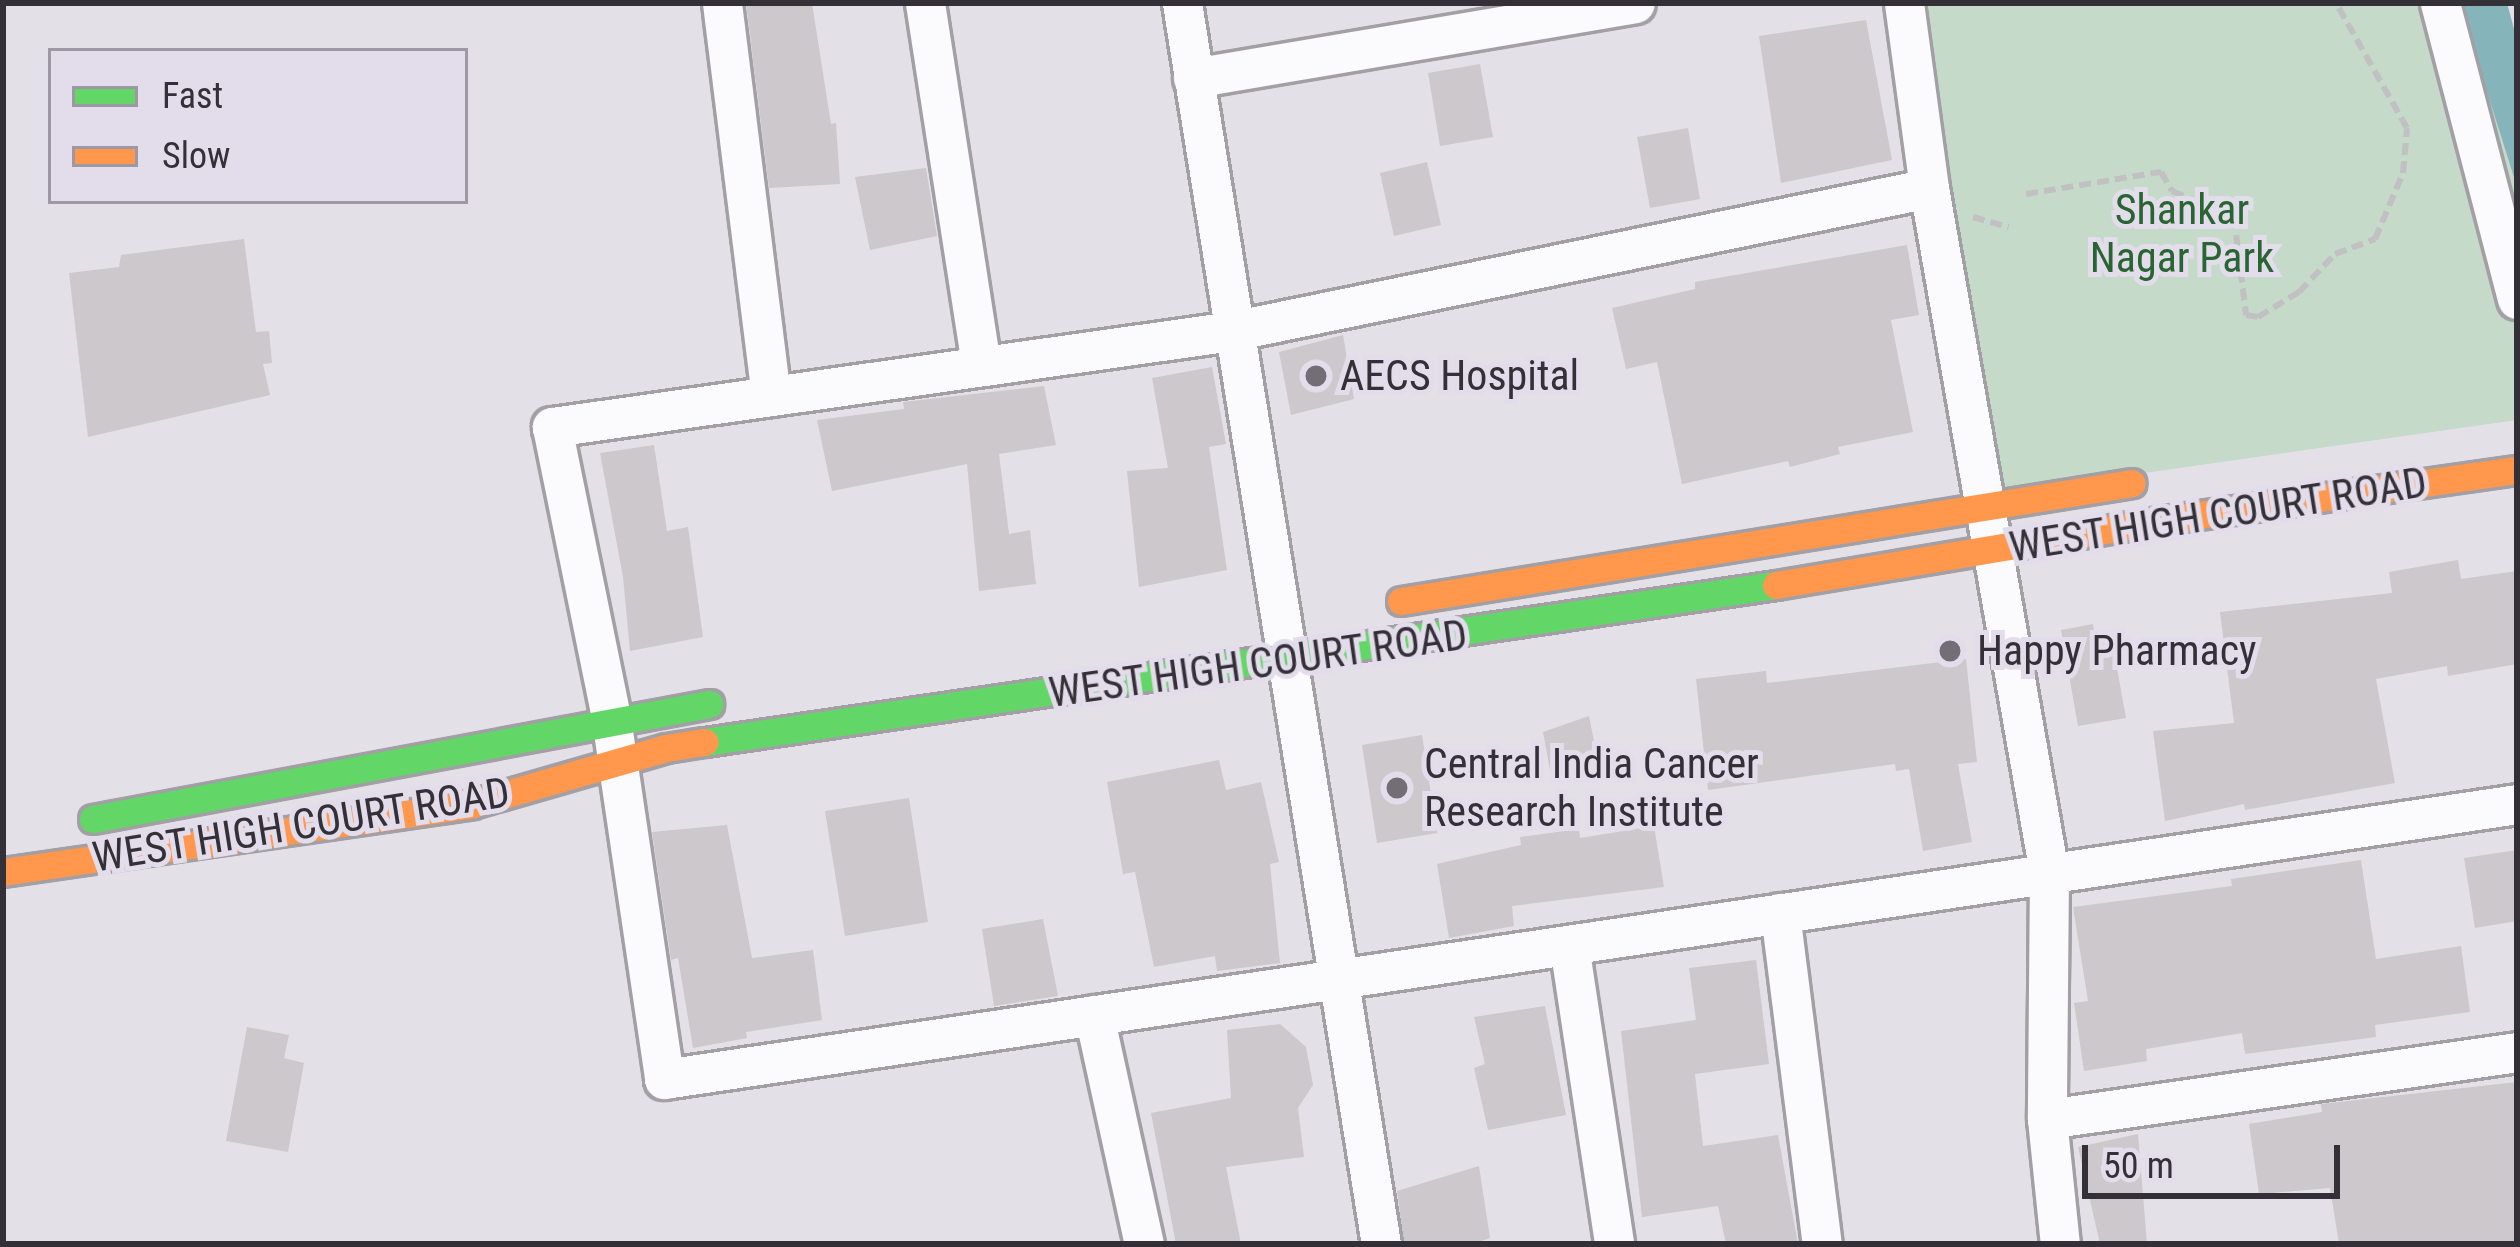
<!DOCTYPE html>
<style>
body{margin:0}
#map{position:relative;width:2520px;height:1247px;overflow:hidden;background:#e3e0e8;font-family:"Roboto Condensed",sans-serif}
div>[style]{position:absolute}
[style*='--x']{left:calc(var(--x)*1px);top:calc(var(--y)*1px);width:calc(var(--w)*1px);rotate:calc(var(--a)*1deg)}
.green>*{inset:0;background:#c5dac9}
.water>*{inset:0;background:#85b5ba}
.building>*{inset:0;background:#ccc8cb}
.path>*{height:6px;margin-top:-3px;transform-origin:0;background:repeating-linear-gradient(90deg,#c1c0c3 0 12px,transparent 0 18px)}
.roads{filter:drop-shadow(3px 0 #a29fa5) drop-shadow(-3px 0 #a29fa5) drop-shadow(0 3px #a29fa5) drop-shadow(0 -3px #a29fa5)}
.street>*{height:39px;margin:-19.5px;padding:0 19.5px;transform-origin:19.5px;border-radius:19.5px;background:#fbfafc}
.fast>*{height:27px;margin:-13.5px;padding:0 13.5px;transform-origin:13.5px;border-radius:13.5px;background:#63d668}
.slow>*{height:27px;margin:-13.5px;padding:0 13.5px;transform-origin:13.5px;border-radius:13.5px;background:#ff974d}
.dots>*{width:33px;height:33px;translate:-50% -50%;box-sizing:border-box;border:6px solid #e3dceb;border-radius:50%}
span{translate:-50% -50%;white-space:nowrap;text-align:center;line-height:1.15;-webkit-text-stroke:10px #e3dceb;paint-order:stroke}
.park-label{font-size:42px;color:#296533}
.poi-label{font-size:42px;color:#333137}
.left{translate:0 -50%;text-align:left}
.street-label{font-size:42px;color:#333137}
.frame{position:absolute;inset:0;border:6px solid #333137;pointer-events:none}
.legend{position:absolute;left:48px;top:48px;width:420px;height:156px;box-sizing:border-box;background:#e3dceb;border:3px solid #9d98a3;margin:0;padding:15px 21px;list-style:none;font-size:36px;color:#333137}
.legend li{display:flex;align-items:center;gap:24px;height:60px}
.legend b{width:60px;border:3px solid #9d98a3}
.scale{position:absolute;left:2082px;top:1145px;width:258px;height:54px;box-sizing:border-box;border:6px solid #333137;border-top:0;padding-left:15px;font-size:36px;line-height:42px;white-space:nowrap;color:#333137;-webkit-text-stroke:9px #e3dceb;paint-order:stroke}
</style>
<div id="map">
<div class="green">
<i style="clip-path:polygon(1919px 3px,2459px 3px,2517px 187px,2517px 420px,1989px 495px)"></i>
</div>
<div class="water">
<i style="clip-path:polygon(2459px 3px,2507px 3px,2517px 40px,2517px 187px)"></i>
</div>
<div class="building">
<i style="clip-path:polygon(746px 3px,812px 3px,831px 124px,836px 123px,840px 184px,769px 188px)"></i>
<i style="clip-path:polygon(1866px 20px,1892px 160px,1781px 183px,1759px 36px)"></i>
<i style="clip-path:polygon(1480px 64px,1493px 137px,1440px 146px,1428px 73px)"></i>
<i style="clip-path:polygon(1688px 128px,1700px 199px,1650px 208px,1637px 137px)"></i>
<i style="clip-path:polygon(1427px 162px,1441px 225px,1394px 236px,1380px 173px)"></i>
<i style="clip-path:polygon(926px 168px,937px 236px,870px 250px,855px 177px)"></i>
<i style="clip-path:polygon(244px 239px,256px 332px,269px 331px,272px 363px,263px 364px,270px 395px,88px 437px,69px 273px,119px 267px,121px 255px)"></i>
<i style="clip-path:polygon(1907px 245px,1919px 315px,1891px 320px,1913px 432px,1838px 447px,1840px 454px,1790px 467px,1788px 461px,1682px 484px,1657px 362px,1626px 369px,1612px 308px,1695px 289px,1695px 282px)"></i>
<i style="clip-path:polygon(1343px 335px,1354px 399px,1291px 415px,1279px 352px)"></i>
<i style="clip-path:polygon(1212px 367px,1226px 444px,1209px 447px,1227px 570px,1139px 587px,1127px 471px,1168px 468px,1152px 378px)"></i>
<i style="clip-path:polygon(1044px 386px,1056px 445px,999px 454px,1009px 534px,1030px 530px,1036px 584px,979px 591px,967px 464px,832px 491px,817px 420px,904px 409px,903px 402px)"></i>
<i style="clip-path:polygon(654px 445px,667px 531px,688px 527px,703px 637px,630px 651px,623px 577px,600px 453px)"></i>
<i style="clip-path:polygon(2458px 560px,2461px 579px,2517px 571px,2517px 664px,2448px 676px,2447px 666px,2376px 679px,2395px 783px,2245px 810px,2244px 804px,2165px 821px,2153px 731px,2234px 723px,2220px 612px,2392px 593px,2389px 572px)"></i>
<i style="clip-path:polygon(2093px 624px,2095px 638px,2111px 635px,2126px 718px,2078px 726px,2061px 630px)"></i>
<i style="clip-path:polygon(1966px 659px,1977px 762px,1958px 764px,1972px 842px,1923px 851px,1909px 769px,1896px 771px,1895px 764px,1708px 790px,1696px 679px,1766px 671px,1767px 683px)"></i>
<i style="clip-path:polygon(1589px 716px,1597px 756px,1550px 770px,1543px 732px)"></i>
<i style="clip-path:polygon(1422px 735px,1437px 833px,1377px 843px,1362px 745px)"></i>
<i style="clip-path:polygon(1219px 760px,1226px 790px,1261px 782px,1279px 862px,1270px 864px,1280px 963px,1217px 971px,1215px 956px,1154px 967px,1135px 872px,1123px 874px,1107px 782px)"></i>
<i style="clip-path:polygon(909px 798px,928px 922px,845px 936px,825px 811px)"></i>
<i style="clip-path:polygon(727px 825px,752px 958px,813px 950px,822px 1020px,746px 1032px,747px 1038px,693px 1048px,678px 958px,671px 960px,652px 832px)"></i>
<i style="clip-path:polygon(1654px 826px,1664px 887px,1512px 906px,1514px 926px,1449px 938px,1437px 864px,1521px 845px,1520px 837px,1579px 829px,1580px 838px)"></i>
<i style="clip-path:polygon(2517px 850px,2517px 921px,2475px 928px,2464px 858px)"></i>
<i style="clip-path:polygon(2361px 860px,2376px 959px,2461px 946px,2470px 1012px,2375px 1025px,2376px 1037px,2245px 1054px,2242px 1033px,2146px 1049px,2147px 1061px,2084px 1071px,2074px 1003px,2088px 1001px,2073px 907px,2232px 886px,2231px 879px)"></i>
<i style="clip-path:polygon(1043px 919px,1058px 996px,994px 1006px,982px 929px)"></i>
<i style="clip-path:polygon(1756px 960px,1769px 1064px,1695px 1074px,1703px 1146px,1778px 1135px,1798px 1244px,1726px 1244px,1718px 1206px,1642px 1217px,1621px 1031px,1696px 1020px,1689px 968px)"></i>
<i style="clip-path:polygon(1545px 1006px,1566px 1115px,1488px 1130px,1474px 1068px,1485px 1064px,1474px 1017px)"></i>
<i style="clip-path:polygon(1280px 1024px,1306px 1047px,1313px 1085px,1298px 1108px,1304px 1157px,1226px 1167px,1241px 1244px,1176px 1244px,1151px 1113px,1231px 1098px,1227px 1030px)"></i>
<i style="clip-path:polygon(247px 1027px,289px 1035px,284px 1058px,304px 1063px,288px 1152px,226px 1141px)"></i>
<i style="clip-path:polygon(2517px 1082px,2517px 1244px,2339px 1244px,2330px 1188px,2259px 1194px,2249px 1124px,2322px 1112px,2321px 1104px)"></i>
<i style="clip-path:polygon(2138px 1134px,2147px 1244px,2100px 1244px,2078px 1147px)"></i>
<i style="clip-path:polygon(1479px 1166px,1490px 1238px,1472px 1244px,1404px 1244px,1397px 1191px)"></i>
</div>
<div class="path">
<i style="--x:2026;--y:194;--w:137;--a:-9.3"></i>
<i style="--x:2161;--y:172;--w:22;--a:60"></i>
<i style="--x:2172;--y:191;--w:67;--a:22.8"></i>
<i style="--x:2234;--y:217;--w:99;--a:83"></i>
<i style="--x:2246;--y:315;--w:12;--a:9"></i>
<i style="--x:2258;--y:317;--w:48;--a:-31.4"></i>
<i style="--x:2299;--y:292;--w:52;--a:-46.5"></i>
<i style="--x:2335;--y:254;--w:43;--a:-20.6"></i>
<i style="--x:2375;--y:239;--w:72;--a:-67"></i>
<i style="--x:2403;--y:173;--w:45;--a:-84.9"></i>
<i style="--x:2407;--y:128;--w:144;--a:-119.6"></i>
<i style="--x:1973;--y:217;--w:37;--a:16"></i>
</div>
<div class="roads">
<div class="street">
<i style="--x:722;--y:3;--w:396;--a:82.9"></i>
<i style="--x:925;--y:3;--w:364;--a:81.2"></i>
<i style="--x:1182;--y:3;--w:1257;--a:80.89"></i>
<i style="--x:1904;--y:3;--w:187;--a:82.3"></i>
<i style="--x:1929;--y:188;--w:695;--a:80.06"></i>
<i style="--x:2049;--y:873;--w:246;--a:90.5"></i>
<i style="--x:2047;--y:1119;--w:126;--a:84.1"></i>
<i style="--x:2440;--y:3;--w:306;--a:75.4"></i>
<i style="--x:1193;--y:78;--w:448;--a:-9.6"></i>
<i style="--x:1929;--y:188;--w:712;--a:168.41"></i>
<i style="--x:1232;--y:331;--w:687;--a:171.96"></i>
<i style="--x:552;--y:427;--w:297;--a:78.5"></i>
<i style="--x:611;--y:718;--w:365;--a:81.6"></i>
<i style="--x:664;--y:1079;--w:1873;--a:-8.44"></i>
<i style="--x:1780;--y:913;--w:334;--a:82.8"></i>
<i style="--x:1569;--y:945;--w:302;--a:81.4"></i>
<i style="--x:1094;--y:1015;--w:234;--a:77.7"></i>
<i style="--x:2047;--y:1119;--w:475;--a:-8.1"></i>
</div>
<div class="fast">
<i style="--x:705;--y:742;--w:1082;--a:-8.34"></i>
<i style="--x:93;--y:819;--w:627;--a:-10.57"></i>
</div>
<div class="slow">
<i style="--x:1776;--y:585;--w:393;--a:-9.5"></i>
<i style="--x:2164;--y:520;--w:357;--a:-8.1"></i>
<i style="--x:1401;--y:601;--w:740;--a:-9.17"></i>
<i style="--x:3;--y:872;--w:474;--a:-8.2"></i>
<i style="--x:472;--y:804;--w:202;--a:-16.1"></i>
<i style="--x:666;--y:748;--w:39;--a:-9"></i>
</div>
</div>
<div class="dots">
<i style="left:1316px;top:376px;background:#716e75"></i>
<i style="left:1950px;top:651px;background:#716e75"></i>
<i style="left:1397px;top:788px;background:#716e75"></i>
</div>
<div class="park-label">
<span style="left:2182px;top:234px">Shankar<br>Nagar Park</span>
</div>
<div class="poi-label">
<span class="left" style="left:1340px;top:376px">AECS Hospital</span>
<span class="left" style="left:1977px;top:651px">Happy Pharmacy</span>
<span class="left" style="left:1424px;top:788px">Central India Cancer<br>Research Institute</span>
</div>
<div class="street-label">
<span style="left:2218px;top:515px;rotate:-9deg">WEST HIGH COURT ROAD</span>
<span style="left:1258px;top:664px;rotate:-8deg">WEST HIGH COURT ROAD</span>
<span style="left:301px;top:825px;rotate:-9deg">WEST HIGH COURT ROAD</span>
</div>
<div class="frame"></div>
<ul class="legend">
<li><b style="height:15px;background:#63d668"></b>Fast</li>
<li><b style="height:15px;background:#ff974d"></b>Slow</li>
</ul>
<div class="scale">50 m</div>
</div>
